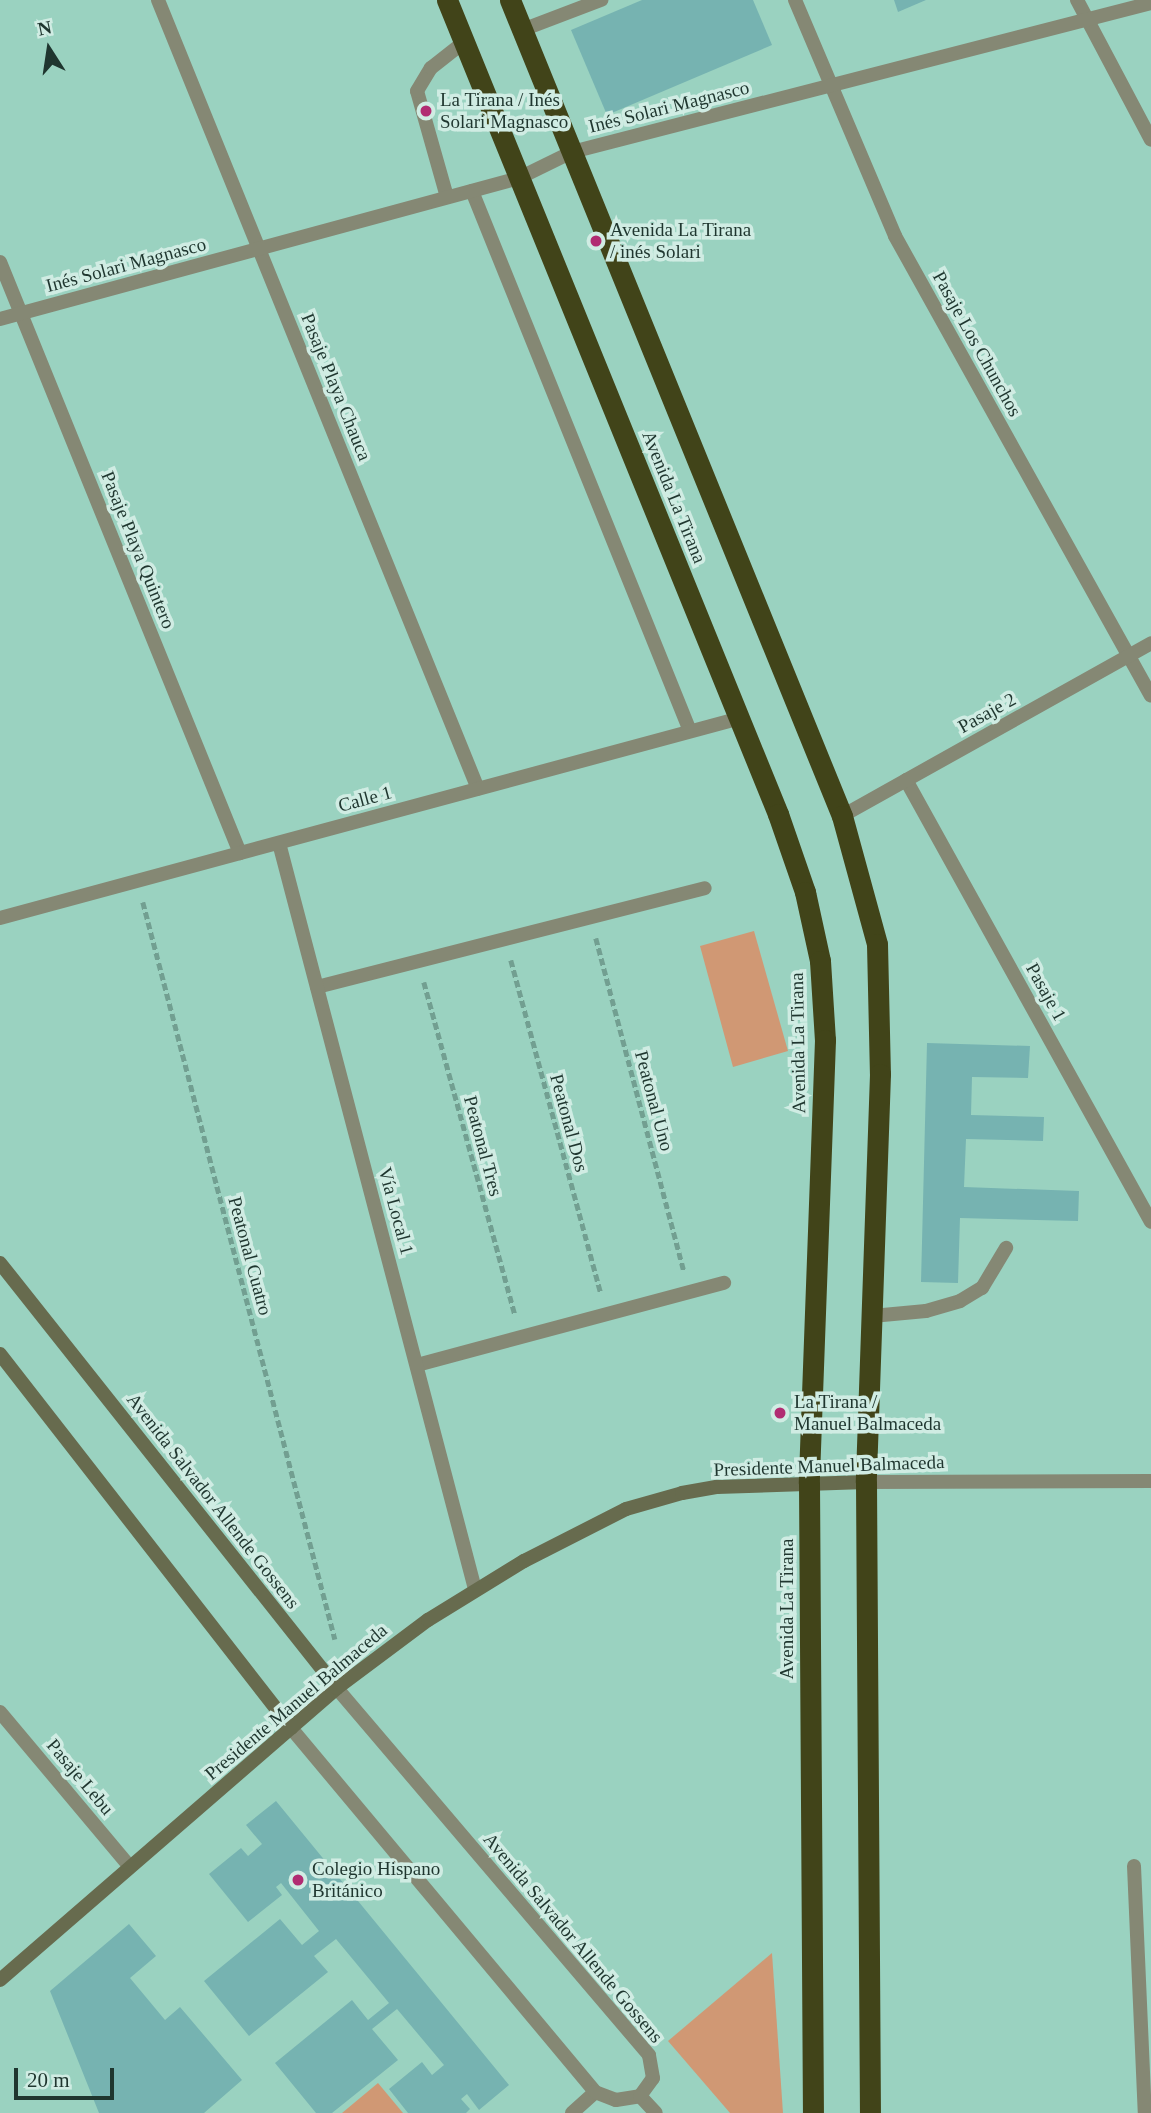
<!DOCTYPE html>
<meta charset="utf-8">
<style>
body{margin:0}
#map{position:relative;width:1151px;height:2113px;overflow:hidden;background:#9ad2c0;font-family:"Times New Roman",serif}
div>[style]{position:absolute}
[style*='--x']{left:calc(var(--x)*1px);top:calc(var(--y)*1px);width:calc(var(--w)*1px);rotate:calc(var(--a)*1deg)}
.green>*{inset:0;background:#d09874}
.building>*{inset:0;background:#76b3b1}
.path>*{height:4.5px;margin-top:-2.25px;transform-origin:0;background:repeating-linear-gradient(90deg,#729f91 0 7px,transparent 0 10.5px)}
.lane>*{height:14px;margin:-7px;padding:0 7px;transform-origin:7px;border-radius:7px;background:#858874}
.street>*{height:14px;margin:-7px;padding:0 7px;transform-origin:7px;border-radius:7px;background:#858874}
.secondary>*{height:14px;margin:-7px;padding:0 7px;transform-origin:7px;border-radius:7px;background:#676b4e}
.highway>*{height:21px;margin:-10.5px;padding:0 10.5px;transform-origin:10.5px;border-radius:10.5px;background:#414419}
.dots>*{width:19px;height:19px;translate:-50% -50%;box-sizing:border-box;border:4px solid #d0ece3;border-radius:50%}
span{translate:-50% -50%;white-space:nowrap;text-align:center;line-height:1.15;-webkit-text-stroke:7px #d0ece3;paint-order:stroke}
.poi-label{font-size:19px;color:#1f362f}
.left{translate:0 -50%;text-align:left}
.street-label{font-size:19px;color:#1f362f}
.north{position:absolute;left:14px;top:14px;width:70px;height:70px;-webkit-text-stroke:5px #d0ece3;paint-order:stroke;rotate:348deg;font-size:19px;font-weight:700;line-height:28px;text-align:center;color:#1f362f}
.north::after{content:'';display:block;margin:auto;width:24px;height:32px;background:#1f362f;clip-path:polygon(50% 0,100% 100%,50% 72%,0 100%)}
.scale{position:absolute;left:14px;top:2068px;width:100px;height:32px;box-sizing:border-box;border:4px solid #1f362f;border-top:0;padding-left:9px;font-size:21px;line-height:24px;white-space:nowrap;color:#1f362f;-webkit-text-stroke:5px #d0ece3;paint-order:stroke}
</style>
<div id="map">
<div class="green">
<i style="clip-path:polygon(754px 931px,788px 1051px,733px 1067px,700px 946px)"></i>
<i style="clip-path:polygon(772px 1953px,783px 2113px,730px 2113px,668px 2041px)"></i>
<i style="clip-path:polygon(378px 2083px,403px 2113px,342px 2113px)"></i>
</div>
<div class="building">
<i style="clip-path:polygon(642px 0,753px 0,772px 45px,607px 115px,571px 30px)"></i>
<i style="clip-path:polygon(894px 0,926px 0,898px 12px)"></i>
<i style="clip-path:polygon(927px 1043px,1030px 1046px,1028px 1078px,972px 1077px,971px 1115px,1044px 1117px,1043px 1141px,966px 1139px,964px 1187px,1079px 1191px,1078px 1221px,960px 1218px,958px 1283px,921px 1282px)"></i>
<i style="clip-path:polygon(276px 1801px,509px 2085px,479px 2110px,467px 2094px,461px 2099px,470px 2109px,466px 2113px,408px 2113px,389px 2089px,422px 2062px,432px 2075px,444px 2065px,397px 2009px,372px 2029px,398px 2060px,332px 2113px,316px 2113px,275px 2063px,352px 2000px,368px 2020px,389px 2003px,336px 1939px,314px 1956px,328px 1972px,249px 2036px,204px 1981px,280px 1919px,302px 1945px,319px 1931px,281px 1883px,276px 1887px,282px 1895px,248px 1922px,209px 1874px,241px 1848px,248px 1856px,262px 1844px,246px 1825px)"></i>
<i style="clip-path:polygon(129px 1924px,156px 1956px,130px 1978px,165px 2020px,180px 2007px,242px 2080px,204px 2113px,99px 2113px,50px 1991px)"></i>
</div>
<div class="path">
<i style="--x:143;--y:902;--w:762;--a:75.4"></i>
<i style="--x:596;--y:938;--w:345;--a:75.2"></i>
<i style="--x:511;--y:960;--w:345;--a:74.9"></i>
<i style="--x:424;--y:982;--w:345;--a:74.7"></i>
</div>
<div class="lane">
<i style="--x:472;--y:191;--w:582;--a:68.02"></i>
<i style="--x:447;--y:197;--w:110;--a:-105.8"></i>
<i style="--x:417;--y:91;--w:27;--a:-59"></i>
<i style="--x:431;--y:68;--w:42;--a:-38.2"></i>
<i style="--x:317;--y:987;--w:400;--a:-14.3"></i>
<i style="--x:872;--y:1316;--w:54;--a:-5.3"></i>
<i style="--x:926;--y:1311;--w:35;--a:-16"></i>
<i style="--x:960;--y:1301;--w:26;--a:-31"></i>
<i style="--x:982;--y:1288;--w:47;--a:-59"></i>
<i style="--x:417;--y:1365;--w:318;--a:-15"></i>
<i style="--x:1134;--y:1866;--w:247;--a:87.5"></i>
<i style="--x:640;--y:2096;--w:23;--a:47"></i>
<i style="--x:572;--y:2113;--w:31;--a:-42"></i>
</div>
<div class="street">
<i style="--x:158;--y:0;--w:851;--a:67.92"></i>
<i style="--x:795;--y:0;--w:256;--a:67"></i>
<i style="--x:895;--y:236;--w:526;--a:60.9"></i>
<i style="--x:1077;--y:0;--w:158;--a:62.1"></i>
<i style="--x:522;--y:30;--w:85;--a:-20.8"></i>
<i style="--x:0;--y:262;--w:638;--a:67.9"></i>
<i style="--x:0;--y:319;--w:538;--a:-15.2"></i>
<i style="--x:519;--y:178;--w:59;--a:-26.1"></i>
<i style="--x:572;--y:152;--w:598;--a:-14.43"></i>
<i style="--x:906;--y:780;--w:505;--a:61"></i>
<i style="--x:842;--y:816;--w:354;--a:-29.2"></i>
<i style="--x:279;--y:843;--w:771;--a:75.28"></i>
<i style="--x:0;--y:918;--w:767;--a:-15.12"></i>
<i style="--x:866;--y:1482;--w:285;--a:-0.2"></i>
<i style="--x:0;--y:1712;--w:202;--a:50"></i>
<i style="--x:291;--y:1728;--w:474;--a:50.1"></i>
<i style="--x:595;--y:2092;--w:22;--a:21"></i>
<i style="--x:616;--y:2100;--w:24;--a:-9"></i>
<i style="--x:640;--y:2096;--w:22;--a:-54"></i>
<i style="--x:653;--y:2078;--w:23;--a:-100"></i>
<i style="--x:649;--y:2055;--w:482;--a:-130.4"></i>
</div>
<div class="secondary">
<i style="--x:0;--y:1263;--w:542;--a:51.59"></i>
<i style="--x:0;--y:1354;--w:474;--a:52.1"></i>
<i style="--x:0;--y:1980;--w:446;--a:-40.9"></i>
<i style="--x:337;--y:1688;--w:114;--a:-36.8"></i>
<i style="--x:428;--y:1620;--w:113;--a:-31.6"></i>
<i style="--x:524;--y:1561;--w:114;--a:-27"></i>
<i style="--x:626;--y:1509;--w:58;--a:-15.9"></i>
<i style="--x:682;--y:1493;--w:36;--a:-10"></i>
<i style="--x:717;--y:1487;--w:149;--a:-1.9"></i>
</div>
<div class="highway">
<i style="--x:447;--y:0;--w:879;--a:67.87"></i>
<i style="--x:778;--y:814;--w:83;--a:70.9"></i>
<i style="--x:805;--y:892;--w:71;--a:77.7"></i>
<i style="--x:820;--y:961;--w:79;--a:86.4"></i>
<i style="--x:825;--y:1040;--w:443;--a:92.1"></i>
<i style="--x:809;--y:1483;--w:630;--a:89.64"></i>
<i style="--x:510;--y:0;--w:881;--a:67.86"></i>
<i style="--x:842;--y:816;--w:133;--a:74.7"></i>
<i style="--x:877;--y:944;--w:130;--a:88.7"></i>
<i style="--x:880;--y:1074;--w:408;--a:92"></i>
<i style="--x:866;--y:1482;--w:631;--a:89.64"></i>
</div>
<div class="dots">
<i style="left:426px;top:111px;background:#b12c72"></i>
<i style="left:596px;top:241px;background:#b12c72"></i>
<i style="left:780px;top:1413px;background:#b12c72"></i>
<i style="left:298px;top:1880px;background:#b12c72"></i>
</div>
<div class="poi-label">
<span class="left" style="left:440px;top:111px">La Tirana / Inés<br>Solari Magnasco</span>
<span class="left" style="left:610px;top:241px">Avenida La Tirana<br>/ inés Solari</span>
<span class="left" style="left:794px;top:1413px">La Tirana /<br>Manuel Balmaceda</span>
<span class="left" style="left:312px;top:1880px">Colegio Hispano<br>Británico</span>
</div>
<div class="street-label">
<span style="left:669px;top:107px;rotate:-14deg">Inés Solari Magnasco</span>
<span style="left:126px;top:265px;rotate:-15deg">Inés Solari Magnasco</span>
<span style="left:977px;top:344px;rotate:61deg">Pasaje Los Chunchos</span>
<span style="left:336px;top:387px;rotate:68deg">Pasaje Playa Chauca</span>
<span style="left:674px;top:497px;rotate:68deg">Avenida La Tirana</span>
<span style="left:138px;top:550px;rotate:68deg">Pasaje Playa Quintero</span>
<span style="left:987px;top:713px;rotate:-29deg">Pasaje 2</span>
<span style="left:365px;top:799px;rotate:-15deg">Calle 1</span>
<span style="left:1046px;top:992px;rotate:61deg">Pasaje 1</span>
<span style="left:798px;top:1043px;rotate:-91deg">Avenida La Tirana</span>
<span style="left:654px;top:1101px;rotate:75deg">Peatonal Uno</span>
<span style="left:569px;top:1123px;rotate:75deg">Peatonal Dos</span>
<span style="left:483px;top:1146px;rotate:75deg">Peatonal Tres</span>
<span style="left:396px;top:1211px;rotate:75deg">Vía Local 1</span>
<span style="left:250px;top:1256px;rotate:75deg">Peatonal Cuatro</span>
<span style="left:829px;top:1466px;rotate:-2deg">Presidente Manuel Balmaceda</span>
<span style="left:213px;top:1501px;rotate:52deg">Avenida Salvador Allende Gossens</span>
<span style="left:787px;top:1609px;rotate:-90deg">Avenida La Tirana</span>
<span style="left:296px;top:1702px;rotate:-40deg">Presidente Manuel Balmaceda</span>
<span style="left:80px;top:1777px;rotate:50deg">Pasaje Lebu</span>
<span style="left:573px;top:1938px;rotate:50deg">Avenida Salvador Allende Gossens</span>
</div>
<div class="north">N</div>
<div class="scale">20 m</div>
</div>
